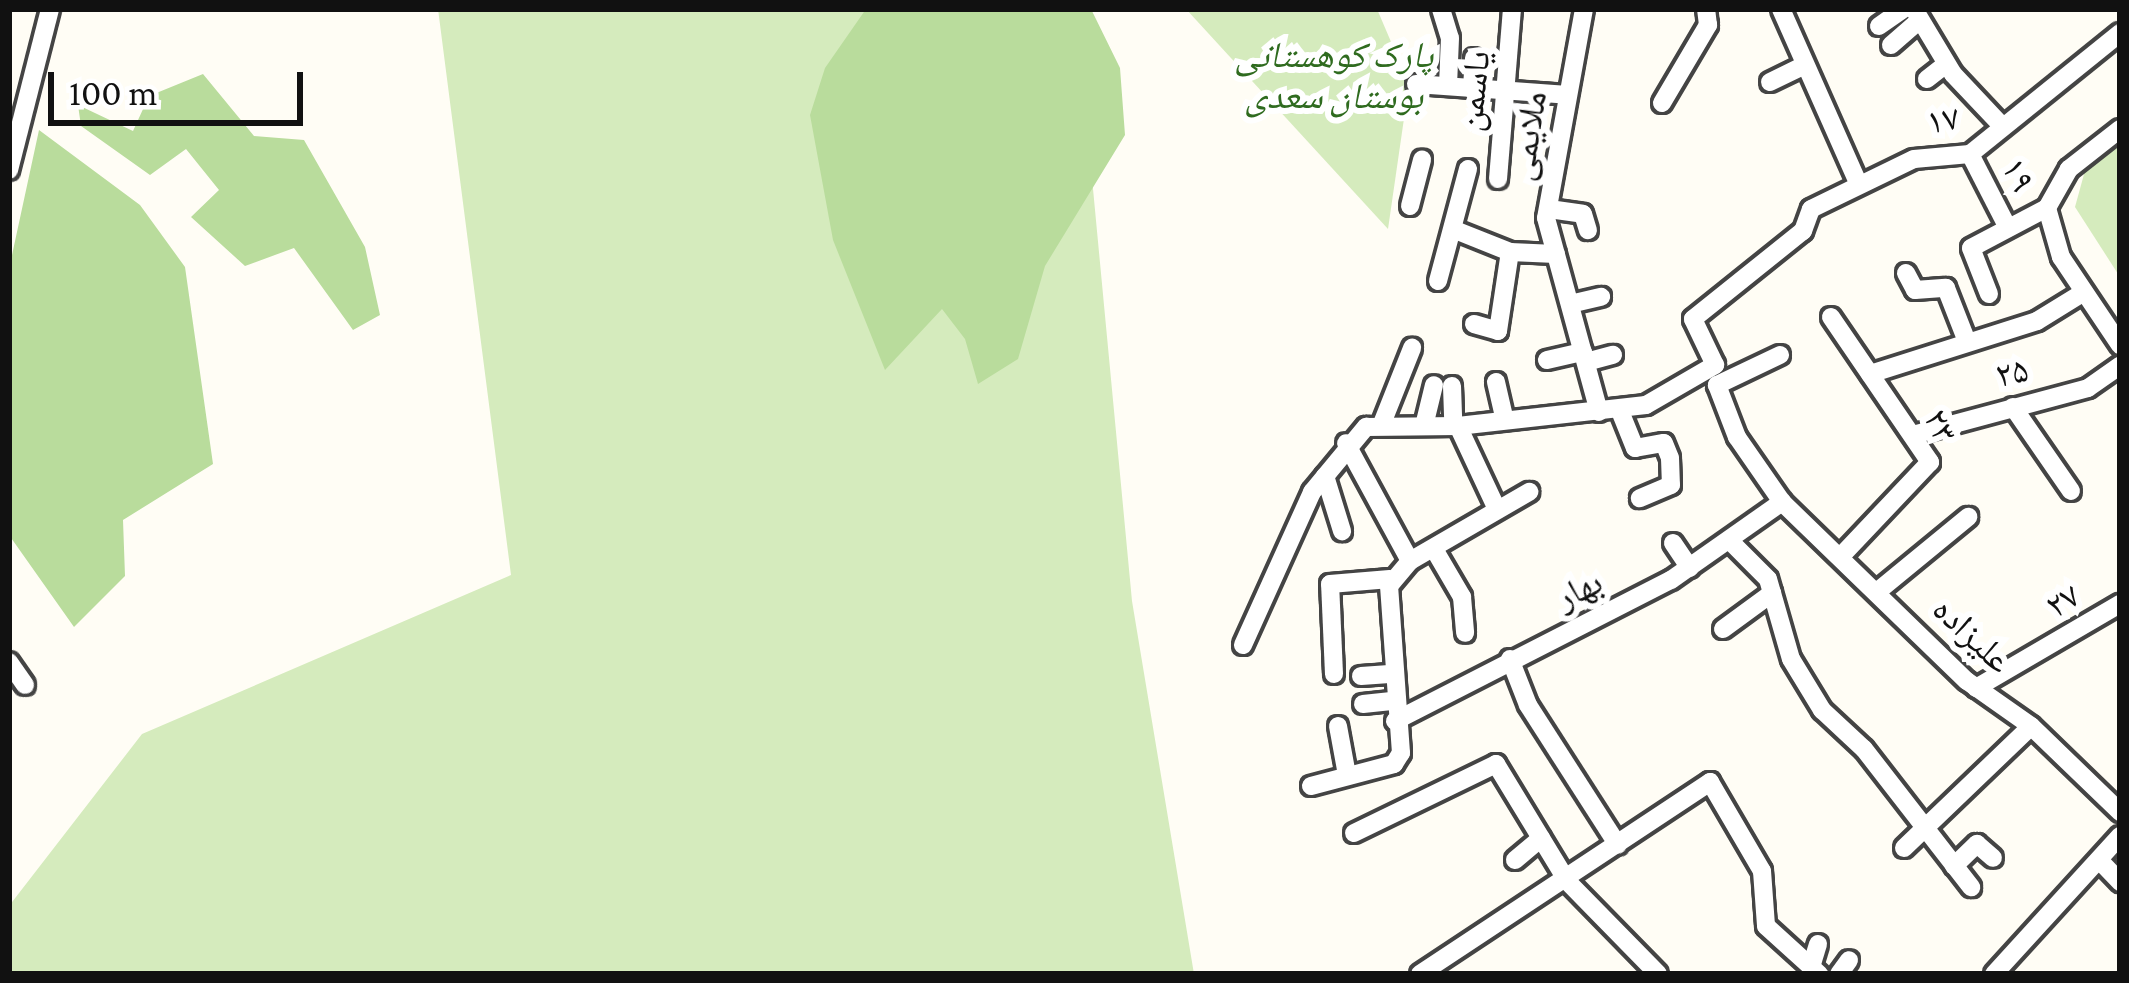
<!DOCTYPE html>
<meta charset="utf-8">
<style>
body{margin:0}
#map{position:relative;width:2129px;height:983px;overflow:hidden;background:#fffdf5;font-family:"Crimson Pro","Noto Naskh Arabic",serif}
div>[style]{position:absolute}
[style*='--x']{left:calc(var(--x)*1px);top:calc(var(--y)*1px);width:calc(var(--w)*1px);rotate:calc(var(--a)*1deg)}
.green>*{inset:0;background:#d5ebbd}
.forest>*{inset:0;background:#b9dc9c}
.roads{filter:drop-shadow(3px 0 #444) drop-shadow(-3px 0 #444) drop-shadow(0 3px #444) drop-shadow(0 -3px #444)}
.minor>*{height:18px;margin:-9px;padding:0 9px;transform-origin:9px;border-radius:9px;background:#fff}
span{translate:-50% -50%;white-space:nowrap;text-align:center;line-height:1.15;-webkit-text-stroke:12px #fff;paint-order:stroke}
.park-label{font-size:36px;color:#2f6b1f;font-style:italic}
.street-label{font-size:36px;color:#111}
.frame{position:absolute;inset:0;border:12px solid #111;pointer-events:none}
.scale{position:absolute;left:48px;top:72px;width:255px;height:54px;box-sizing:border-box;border:6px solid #111;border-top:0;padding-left:15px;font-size:36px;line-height:42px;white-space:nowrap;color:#111;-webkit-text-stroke:9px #fff;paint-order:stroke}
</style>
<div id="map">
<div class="green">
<i style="clip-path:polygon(438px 9px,1076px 9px,1132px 601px,1194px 974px,9px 974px,9px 906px,142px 734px,511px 575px)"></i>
<i style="clip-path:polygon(1186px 9px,1377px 9px,1409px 84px,1388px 229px)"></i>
<i style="clip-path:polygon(2120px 143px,2120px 277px,2075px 207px,2086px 167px)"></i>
</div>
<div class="forest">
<i style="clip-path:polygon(866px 9px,1091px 9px,1120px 68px,1125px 135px,1045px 266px,1018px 359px,978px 384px,965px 339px,942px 309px,885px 370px,833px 240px,810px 115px,825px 68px)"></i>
<i style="clip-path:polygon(203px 74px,254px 136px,304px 140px,365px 247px,380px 315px,353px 330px,294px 248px,245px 266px,191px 217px,219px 190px,186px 149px,150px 175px,81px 126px,78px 105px,133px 131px,149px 96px)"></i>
<i style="clip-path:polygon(39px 130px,140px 205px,185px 267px,213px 464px,123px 520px,125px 576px,74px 627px,9px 535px,9px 269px)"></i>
</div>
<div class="roads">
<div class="minor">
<i style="--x:1441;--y:9;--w:30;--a:73"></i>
<i style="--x:1450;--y:38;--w:48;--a:92.4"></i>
<i style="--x:1584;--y:9;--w:212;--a:100.3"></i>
<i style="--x:1546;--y:218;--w:201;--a:74.7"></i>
<i style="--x:1781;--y:9;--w:190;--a:66.1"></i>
<i style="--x:1914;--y:9;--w:76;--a:59"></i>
<i style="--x:1953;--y:74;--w:70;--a:46.7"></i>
<i style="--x:1879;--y:26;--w:29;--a:-35"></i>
<i style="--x:1891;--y:45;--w:38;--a:-41"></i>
<i style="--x:1927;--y:79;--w:24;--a:-38"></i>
<i style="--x:1770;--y:82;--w:34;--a:-26"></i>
<i style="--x:1416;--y:84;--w:152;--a:4.1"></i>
<i style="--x:1472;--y:87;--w:29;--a:-86"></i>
<i style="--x:1662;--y:103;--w:91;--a:-59.5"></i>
<i style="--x:1708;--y:25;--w:16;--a:-97"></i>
<i style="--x:2120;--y:129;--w:65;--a:141.9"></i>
<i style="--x:2069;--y:169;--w:45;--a:119.4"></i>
<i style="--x:2047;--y:208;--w:51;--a:74.1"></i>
<i style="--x:2061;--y:257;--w:106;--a:56.2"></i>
<i style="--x:1970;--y:154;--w:81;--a:62.8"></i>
<i style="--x:9;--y:170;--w:166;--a:-75.7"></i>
<i style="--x:1498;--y:179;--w:171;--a:-85.3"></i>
<i style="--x:1410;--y:206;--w:48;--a:-75.4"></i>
<i style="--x:1549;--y:209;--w:34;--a:8"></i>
<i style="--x:1583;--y:214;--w:17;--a:73"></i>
<i style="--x:1455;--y:230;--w:59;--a:21.8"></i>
<i style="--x:1510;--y:252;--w:46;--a:2.5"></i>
<i style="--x:1906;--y:273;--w:19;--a:62"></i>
<i style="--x:1915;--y:290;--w:31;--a:-4"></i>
<i style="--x:1946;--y:288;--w:55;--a:68.6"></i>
<i style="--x:1438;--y:281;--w:116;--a:-75"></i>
<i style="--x:1989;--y:294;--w:49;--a:-111.4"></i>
<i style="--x:1971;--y:248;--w:86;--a:-27.8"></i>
<i style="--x:1570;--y:304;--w:32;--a:-13"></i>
<i style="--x:1831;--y:317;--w:176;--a:55.7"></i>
<i style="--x:1930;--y:462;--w:128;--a:133.4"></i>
<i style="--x:1474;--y:324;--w:25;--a:16"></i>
<i style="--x:1498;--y:331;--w:80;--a:-81.4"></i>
<i style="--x:1780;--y:355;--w:70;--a:154.5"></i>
<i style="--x:1717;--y:385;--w:56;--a:69"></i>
<i style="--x:1737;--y:437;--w:79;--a:55.3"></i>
<i style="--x:1782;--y:502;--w:257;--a:44.1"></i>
<i style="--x:1967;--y:681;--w:78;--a:35.1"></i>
<i style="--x:2031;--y:726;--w:124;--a:44"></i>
<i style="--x:1547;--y:360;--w:37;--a:-13"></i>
<i style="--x:1586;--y:362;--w:28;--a:-15"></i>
<i style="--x:1870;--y:374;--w:175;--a:-17.6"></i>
<i style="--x:2037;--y:321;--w:55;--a:-31.7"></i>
<i style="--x:1496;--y:382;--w:37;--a:77"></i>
<i style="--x:1452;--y:386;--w:37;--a:88"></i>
<i style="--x:2013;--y:407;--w:102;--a:55.4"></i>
<i style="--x:1620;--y:411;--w:40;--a:68"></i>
<i style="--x:1635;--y:448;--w:29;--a:-10"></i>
<i style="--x:1664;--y:443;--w:16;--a:68"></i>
<i style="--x:1670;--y:458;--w:27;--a:88"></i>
<i style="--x:1671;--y:485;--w:34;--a:157"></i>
<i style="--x:1383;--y:421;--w:79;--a:-68.3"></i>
<i style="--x:1424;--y:426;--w:42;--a:-76.3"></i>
<i style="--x:1458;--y:426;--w:89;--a:64.9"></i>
<i style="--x:1913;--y:435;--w:181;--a:-15"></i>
<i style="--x:2088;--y:388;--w:39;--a:-35"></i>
<i style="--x:1325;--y:476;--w:58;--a:72.8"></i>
<i style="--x:1731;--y:542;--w:52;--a:45"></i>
<i style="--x:1768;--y:579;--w:83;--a:74"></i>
<i style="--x:1791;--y:659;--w:60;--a:58.7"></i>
<i style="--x:1822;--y:710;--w:57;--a:42.9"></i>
<i style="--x:1864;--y:749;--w:175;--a:52.2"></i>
<i style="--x:1673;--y:543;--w:30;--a:56"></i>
<i style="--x:1434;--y:549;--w:56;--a:59.7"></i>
<i style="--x:1462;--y:597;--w:36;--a:85"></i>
<i style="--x:1410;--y:561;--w:138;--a:-30.1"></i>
<i style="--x:1878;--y:591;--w:117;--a:-39.4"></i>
<i style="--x:1723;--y:629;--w:61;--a:-36.3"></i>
<i style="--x:1243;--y:645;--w:168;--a:-65.7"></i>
<i style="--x:1312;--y:492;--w:85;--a:-50.3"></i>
<i style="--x:1366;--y:427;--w:92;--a:-0.6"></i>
<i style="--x:1458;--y:426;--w:189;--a:-6.4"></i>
<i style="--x:1646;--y:405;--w:80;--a:-30.1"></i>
<i style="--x:1715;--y:365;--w:51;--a:-115.6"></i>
<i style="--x:1693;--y:319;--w:141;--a:-38.7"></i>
<i style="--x:1803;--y:231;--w:23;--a:-70"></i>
<i style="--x:1811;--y:209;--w:114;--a:-25.9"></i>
<i style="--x:1914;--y:159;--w:56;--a:-5.1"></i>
<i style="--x:1970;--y:154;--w:193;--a:-38.9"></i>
<i style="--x:1510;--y:659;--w:49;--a:68.6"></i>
<i style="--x:1528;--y:705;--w:166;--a:57.3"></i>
<i style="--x:9;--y:662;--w:28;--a:55"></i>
<i style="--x:1334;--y:674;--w:90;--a:-92.5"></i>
<i style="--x:1330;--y:584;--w:60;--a:-4.8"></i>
<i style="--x:1361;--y:676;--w:32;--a:-4"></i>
<i style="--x:1976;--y:688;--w:167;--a:-30.3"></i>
<i style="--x:1363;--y:704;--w:31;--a:-6"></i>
<i style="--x:1395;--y:721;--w:310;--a:-27.1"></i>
<i style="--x:1671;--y:580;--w:136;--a:-35.1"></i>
<i style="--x:1338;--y:726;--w:50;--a:79.6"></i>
<i style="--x:1311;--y:786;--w:86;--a:-14.8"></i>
<i style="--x:1394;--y:764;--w:13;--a:-58"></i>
<i style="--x:1401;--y:753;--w:167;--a:-94.1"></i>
<i style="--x:1389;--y:586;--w:33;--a:-50"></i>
<i style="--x:1410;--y:561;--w:134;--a:-118.5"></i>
<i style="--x:1354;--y:833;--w:158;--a:-25.9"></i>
<i style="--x:1496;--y:764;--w:137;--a:58.7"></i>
<i style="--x:1567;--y:881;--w:130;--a:45.6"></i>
<i style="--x:1904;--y:848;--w:176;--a:-43.8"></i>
<i style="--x:1515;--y:860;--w:34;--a:-40"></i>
<i style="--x:2101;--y:862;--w:28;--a:46"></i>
<i style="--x:1954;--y:866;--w:32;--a:-44"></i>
<i style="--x:1977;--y:844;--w:21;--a:41"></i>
<i style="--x:1811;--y:967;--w:24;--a:-73"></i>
<i style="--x:1420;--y:974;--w:348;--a:-33.5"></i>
<i style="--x:1710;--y:782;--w:103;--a:59.7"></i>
<i style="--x:1762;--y:871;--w:55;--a:85.8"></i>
<i style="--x:1766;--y:926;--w:72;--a:42.2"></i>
<i style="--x:1839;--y:974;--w:17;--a:-54"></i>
<i style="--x:1994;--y:974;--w:187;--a:-47.6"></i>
</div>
</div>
<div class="park-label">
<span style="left:1334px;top:76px">پارک کوهستانی<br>بوستان سعدی</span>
</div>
<div class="street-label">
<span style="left:1474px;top:91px;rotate:-84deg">یاسمن</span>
<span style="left:1943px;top:120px;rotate:-10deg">۱۷</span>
<span style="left:1528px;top:136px;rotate:-81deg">ملایمی</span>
<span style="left:2018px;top:175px;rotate:63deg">۱۹</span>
<span style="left:2012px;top:373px;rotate:-12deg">۲۵</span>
<span style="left:1940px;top:426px;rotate:65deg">۲۳</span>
<span style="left:1579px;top:590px;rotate:-27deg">بهار</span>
<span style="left:2063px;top:601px;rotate:-32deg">۲۷</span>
<span style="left:1972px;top:635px;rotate:43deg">علیزاده</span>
</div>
<div class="frame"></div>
<div class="scale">100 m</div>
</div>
